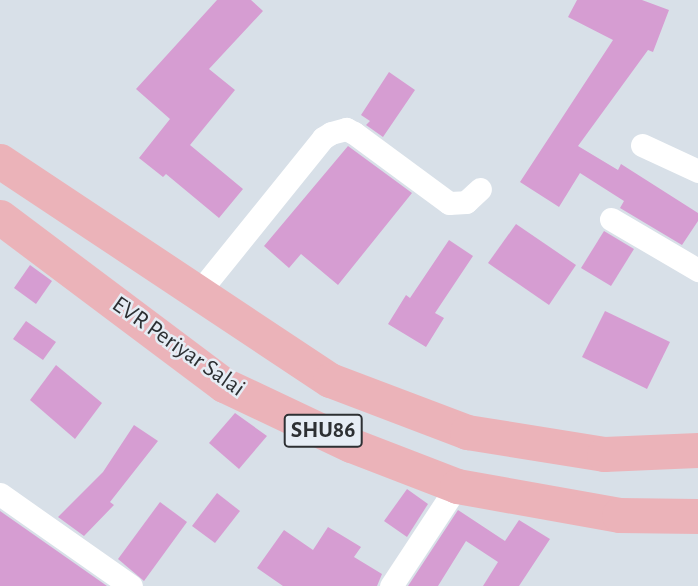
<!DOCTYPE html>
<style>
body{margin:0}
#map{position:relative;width:698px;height:586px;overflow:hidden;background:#d8e0e8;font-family:"Alegreya Sans",sans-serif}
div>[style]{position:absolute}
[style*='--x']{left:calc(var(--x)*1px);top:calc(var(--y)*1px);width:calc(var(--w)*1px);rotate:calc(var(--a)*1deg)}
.building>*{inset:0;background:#d69dd2}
.minor>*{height:23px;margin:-11.5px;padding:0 11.5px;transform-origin:11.5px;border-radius:11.5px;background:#fff}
.primary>*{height:35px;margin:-17.5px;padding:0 17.5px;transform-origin:17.5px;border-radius:17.5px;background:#ebb3b9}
span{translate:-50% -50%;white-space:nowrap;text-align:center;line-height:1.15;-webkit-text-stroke:5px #e6edf5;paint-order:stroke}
.shield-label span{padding:2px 5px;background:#e6edf5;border:2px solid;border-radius:5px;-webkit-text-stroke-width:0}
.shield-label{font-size:23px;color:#2d3033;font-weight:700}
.street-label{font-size:24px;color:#2d3033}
</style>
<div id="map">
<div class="building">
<i style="clip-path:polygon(217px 0,251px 0,263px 11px,209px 69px,235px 90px,190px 145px,243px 189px,219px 218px,166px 174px,163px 177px,139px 158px,170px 119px,136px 89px)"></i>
<i style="clip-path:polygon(577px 0,642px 0,669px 10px,653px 52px,648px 50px,578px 146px,618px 170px,621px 164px,698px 213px,698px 221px,682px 245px,620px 208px,624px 201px,580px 173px,559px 207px,520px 182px,613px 40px,568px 17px)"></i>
<i style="clip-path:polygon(389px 72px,415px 90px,383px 137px,366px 125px,370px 121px,361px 115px)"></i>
<i style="clip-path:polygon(348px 146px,412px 193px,338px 285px,301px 254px,289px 268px,264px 246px)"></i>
<i style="clip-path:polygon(516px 224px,576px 265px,549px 305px,488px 263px)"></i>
<i style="clip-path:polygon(604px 231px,634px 249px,611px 286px,581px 268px)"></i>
<i style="clip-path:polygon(449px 240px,473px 256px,435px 313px,444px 318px,426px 347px,388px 324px,406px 295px,410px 298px)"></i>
<i style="clip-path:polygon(30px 265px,52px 281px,36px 304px,14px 288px)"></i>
<i style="clip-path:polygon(605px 311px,670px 342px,647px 389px,582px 357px)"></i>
<i style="clip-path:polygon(26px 321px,56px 342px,43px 360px,13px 339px)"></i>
<i style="clip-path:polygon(56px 365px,102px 403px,75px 439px,30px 400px)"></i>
<i style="clip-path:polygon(235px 413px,267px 436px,239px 469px,209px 443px)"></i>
<i style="clip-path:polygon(134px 425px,158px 441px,110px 502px,114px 505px,84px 536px,58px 517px,103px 472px)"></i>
<i style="clip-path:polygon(407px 489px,428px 504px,407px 537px,384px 521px)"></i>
<i style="clip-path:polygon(217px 493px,240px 511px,215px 543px,192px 526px)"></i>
<i style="clip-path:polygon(160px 502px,187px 522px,144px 581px,118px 559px)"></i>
<i style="clip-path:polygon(458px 510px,505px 541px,519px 520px,550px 539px,519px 586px,483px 586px,498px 562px,466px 541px,438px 586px,408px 586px)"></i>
<i style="clip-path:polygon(0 511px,107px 586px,0 586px)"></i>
<i style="clip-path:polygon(328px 527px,361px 547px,354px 557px,382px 574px,377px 586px,283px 586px,257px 568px,284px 530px,313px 550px)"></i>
</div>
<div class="minor">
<i style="--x:642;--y:145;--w:62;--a:24.9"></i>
<i style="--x:611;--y:219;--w:101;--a:30.4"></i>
<i style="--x:198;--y:293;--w:199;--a:-51.1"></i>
<i style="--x:323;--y:138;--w:9;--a:-32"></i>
<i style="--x:331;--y:133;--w:16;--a:-15"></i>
<i style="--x:346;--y:129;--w:9;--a:27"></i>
<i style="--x:354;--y:133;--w:118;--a:36.4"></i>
<i style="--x:449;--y:203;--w:17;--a:-3"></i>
<i style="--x:466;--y:202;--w:19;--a:-43"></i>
<i style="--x:0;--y:494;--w:160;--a:35.1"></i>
<i style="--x:391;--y:586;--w:120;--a:-56.6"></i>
</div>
<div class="primary">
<i style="--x:0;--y:161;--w:396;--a:33.6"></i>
<i style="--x:330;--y:380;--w:147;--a:20.8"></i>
<i style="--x:467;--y:432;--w:139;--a:9.1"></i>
<i style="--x:604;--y:454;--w:94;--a:-2.4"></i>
<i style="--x:0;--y:217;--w:280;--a:36.9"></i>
<i style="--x:224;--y:385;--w:140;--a:25.3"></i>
<i style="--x:351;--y:445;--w:114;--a:21.1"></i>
<i style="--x:457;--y:486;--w:165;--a:10.1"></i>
<i style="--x:619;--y:515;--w:79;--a:0.7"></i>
</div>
<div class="shield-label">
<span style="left:323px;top:431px">SHU86</span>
</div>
<div class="street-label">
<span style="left:178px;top:347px;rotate:35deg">EVR Periyar Salai</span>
</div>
</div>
